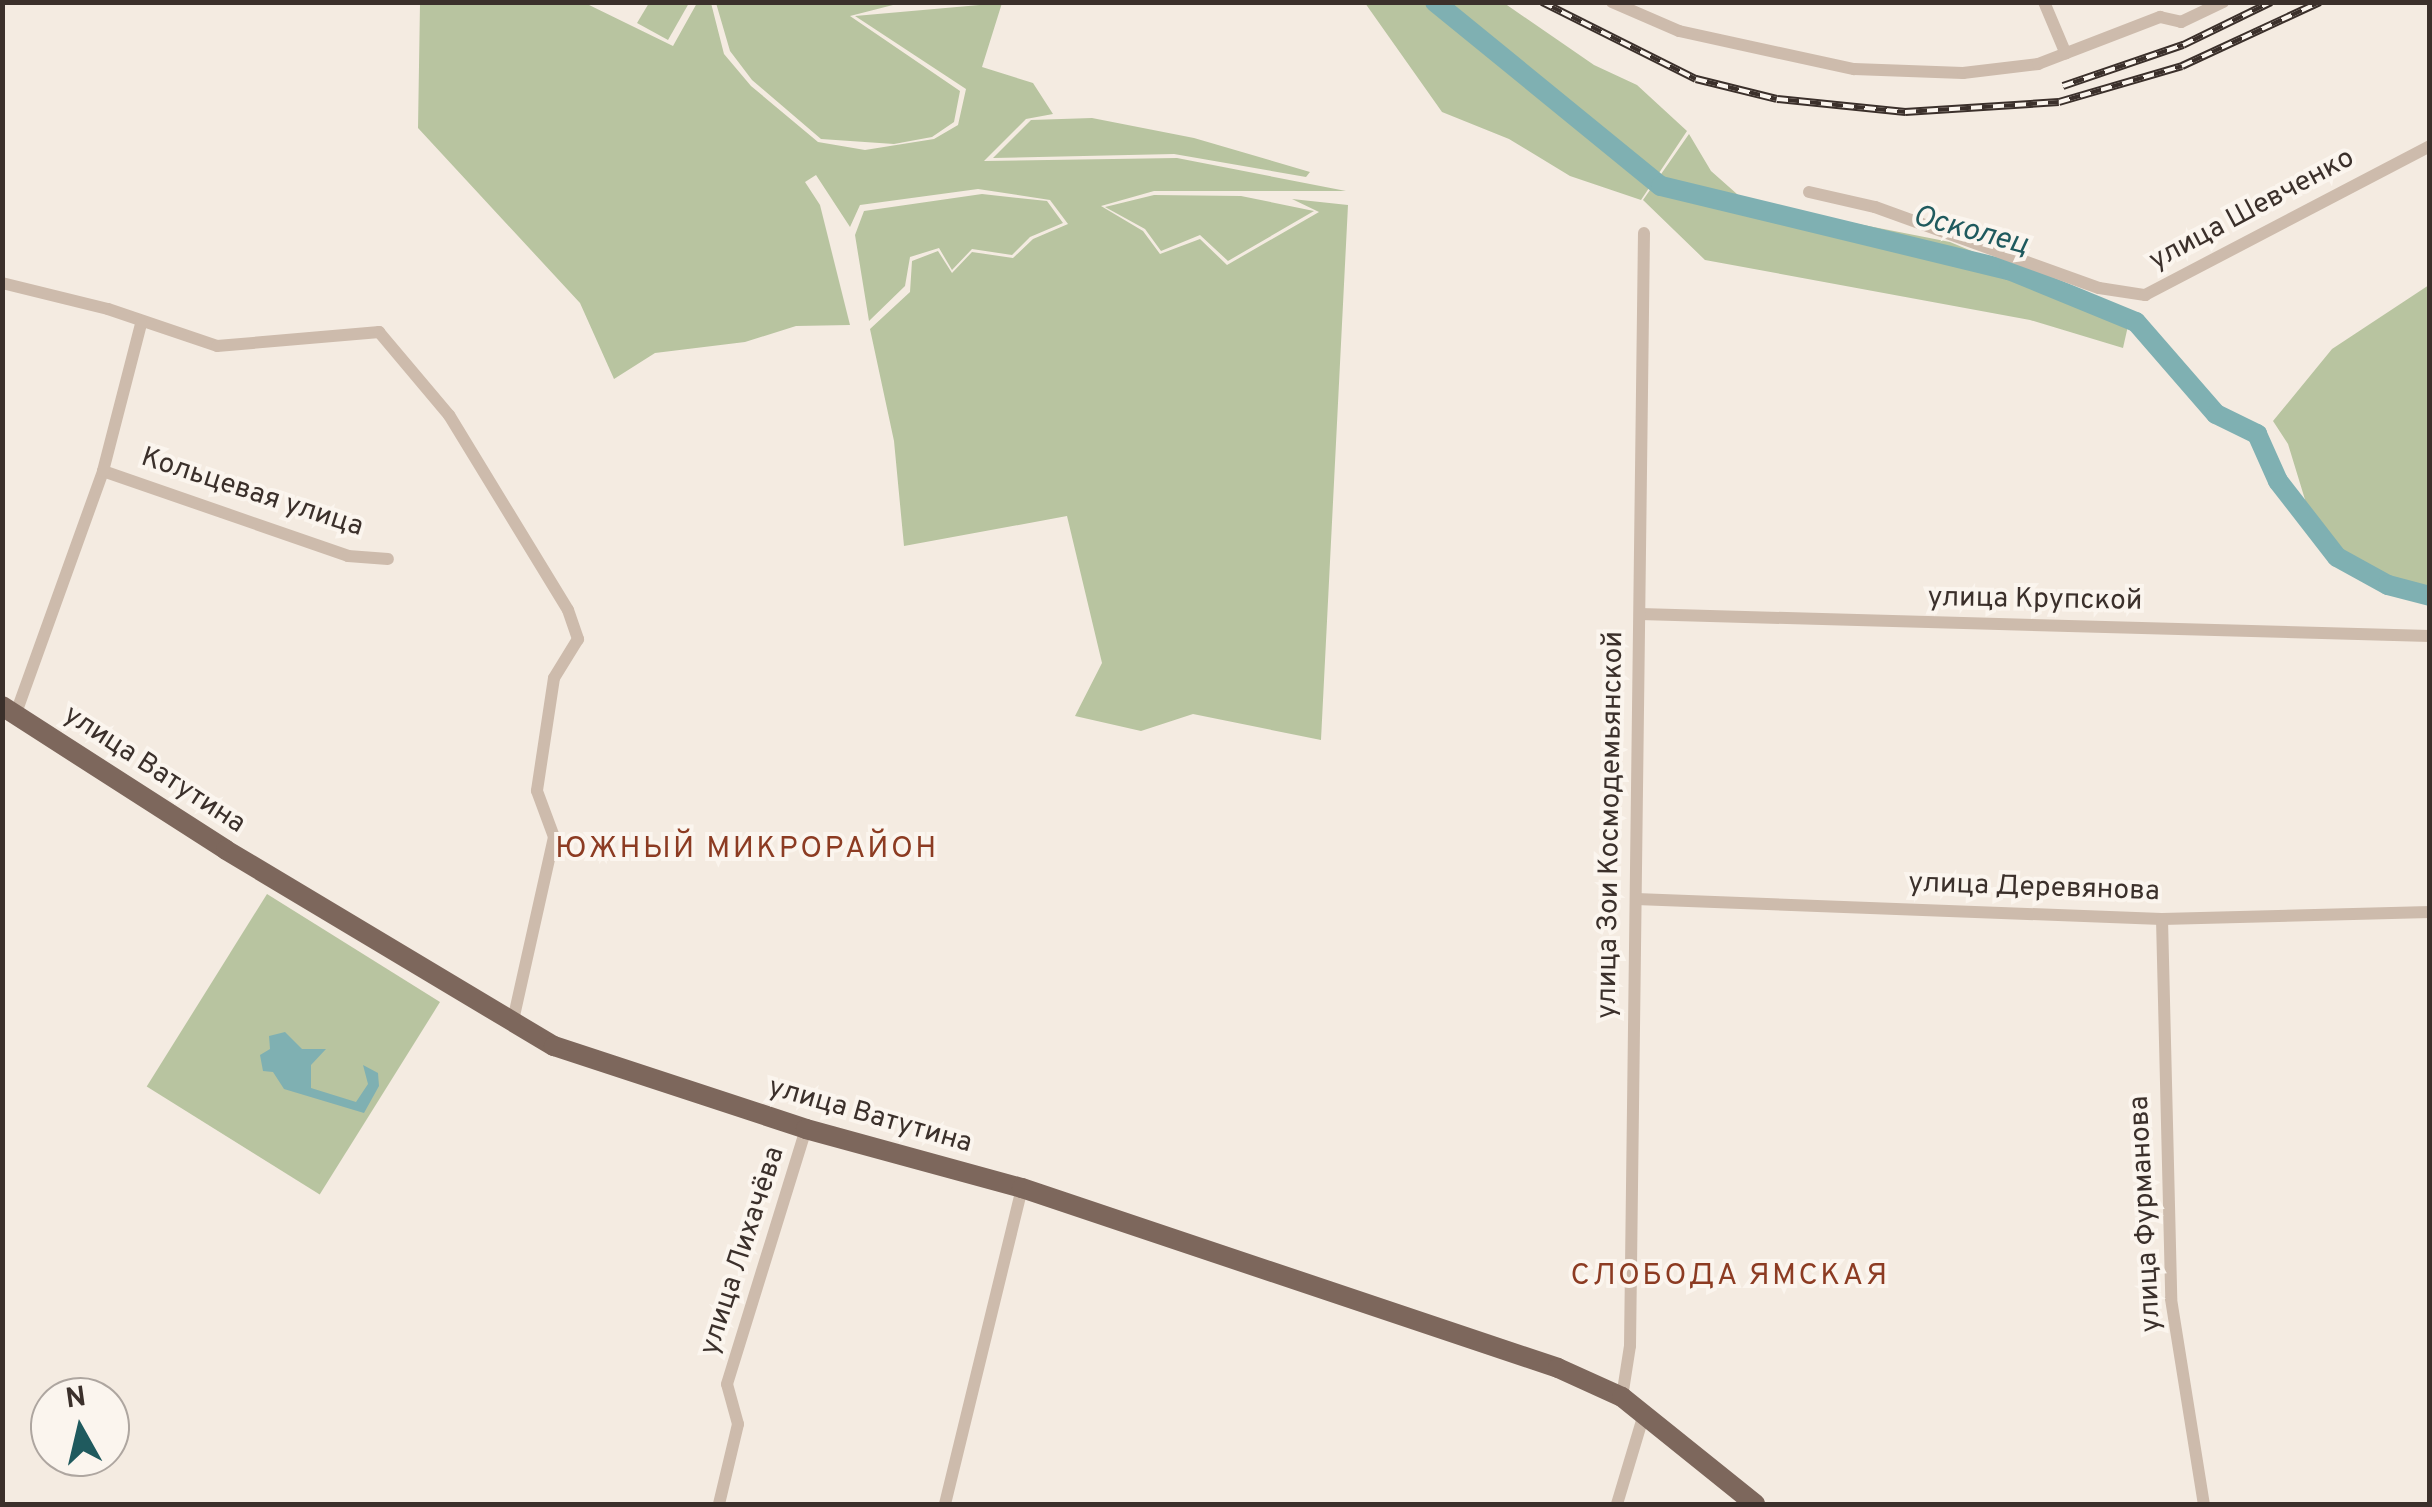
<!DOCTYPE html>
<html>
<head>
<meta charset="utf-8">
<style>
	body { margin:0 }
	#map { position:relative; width:2432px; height:1507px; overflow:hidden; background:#f4ebe1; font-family:Overpass,sans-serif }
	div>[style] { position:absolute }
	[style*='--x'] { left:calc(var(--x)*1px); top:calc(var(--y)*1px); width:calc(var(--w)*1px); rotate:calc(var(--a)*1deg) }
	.green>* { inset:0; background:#b8c4a0; transform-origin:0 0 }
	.water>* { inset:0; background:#7fb0b2 }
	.river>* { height:20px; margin:-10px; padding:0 10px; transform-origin:10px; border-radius:10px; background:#7fb0b2 }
	.minor>* { height:12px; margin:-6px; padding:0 6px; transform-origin:6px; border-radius:6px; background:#cdbbac }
	.primary>* { height:20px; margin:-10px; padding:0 10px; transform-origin:10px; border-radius:10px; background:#7d675c }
	.rail>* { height:8px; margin-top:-4px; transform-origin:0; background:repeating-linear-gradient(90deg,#fbf5ee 0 11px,#3b302b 0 22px); box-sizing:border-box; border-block:2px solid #3b302b }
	span { translate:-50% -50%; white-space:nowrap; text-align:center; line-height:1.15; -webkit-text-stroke:8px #fbf5ee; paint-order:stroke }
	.street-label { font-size:28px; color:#3b302b }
	.water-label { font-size:30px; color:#1f5a5e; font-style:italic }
	.neighbourhood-label { font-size:30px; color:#8c3b22; letter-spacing:2.5px }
	.frame { position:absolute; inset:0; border:5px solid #3b302b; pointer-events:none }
	.north { position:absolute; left:30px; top:1377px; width:100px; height:100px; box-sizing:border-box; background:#fbf5ee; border:2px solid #aea6a0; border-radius:50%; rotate:352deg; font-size:28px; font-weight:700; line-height:40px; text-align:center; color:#3b302b }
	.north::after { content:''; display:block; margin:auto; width:35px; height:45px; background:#1f5a5e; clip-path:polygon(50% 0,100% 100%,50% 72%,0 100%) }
</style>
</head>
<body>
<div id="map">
	<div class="green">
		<i style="clip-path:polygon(420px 3px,585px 3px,673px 46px,697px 3px,711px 3px,724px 54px,751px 86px,818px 142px,865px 150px,934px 139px,958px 125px,966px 89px,855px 16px,1002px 3px,982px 67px,1033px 83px,1053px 114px,1026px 119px,984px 161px,1177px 158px,1346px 191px,1154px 191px,1101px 206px,1143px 231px,1160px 254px,1200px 239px,1227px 265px,1319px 212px,1292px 199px,1348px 205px,1321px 740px,1193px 714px,1141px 731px,1075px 716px,1102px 663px,1067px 516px,904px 546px,894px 441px,870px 329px,910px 292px,912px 261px,938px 251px,952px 273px,972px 252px,1013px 258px,1033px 239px,1068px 224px,1050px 200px,978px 189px,860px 205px,850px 227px,816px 175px,805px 182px,820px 205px,850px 325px,796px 326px,745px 342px,655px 353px,614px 379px,580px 303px,418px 128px)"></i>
		<i style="clip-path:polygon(649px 3px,689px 3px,668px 40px,637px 23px)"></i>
		<i style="clip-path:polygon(716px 3px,963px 3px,893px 5px,850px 16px,960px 91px,954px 122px,932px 137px,894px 144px,821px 139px,752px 80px,730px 51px)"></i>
		<i style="clip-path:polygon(1365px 3px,1504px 3px,1594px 65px,1637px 85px,1687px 131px,1641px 200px,1570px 176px,1509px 139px,1442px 112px)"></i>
		<i style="clip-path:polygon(1092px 118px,1194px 138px,1310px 172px,1306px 177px,1174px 154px,993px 158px,1031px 120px)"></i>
		<i style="clip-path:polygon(1689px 134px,1711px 171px,1746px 202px,1950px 242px,2130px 317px,2123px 348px,2030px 320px,1705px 260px,1643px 200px)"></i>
		<i style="clip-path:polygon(982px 194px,1047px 201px,1063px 223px,1030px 237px,1012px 255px,972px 249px,952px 270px,939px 248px,910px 257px,905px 286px,869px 321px,855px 235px,864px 211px)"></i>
		<i style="clip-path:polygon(1154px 195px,1241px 196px,1314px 211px,1228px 261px,1200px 235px,1161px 251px,1145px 229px,1105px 207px)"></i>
		<i style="clip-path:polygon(2429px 285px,2429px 591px,2375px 575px,2314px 529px,2288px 444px,2273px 421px,2332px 349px)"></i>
		<i style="left:267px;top:894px;width:204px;height:227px;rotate:32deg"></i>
	</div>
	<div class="water">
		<i style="clip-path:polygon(285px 1032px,302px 1049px,326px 1049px,311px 1065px,311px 1088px,356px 1102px,368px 1084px,363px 1065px,378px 1073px,379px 1086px,364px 1113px,284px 1089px,273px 1072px,263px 1071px,260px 1055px,270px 1049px,269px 1036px)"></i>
	</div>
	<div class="river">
		<i style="--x:1435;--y:2;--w:291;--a:39.2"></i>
		<i style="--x:1661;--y:186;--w:358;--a:13.6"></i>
		<i style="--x:2009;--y:270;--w:137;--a:22.3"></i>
		<i style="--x:2136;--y:322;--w:122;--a:49"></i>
		<i style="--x:2216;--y:414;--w:46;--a:26"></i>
		<i style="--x:2257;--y:434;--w:51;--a:65.9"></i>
		<i style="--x:2278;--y:481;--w:96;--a:52.2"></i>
		<i style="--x:2337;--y:557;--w:58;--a:28.8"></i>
		<i style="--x:2388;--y:585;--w:43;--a:14.7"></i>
	</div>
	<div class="minor">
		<i style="--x:1612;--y:2;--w:73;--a:23.4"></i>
		<i style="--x:1679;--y:31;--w:179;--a:12.3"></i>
		<i style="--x:1854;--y:69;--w:109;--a:2.1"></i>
		<i style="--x:1963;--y:73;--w:76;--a:-6.8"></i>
		<i style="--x:2038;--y:64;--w:131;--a:-21.1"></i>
		<i style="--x:2160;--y:17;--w:22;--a:13"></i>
		<i style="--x:2181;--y:22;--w:47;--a:-25.5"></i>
		<i style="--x:2044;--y:2;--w:56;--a:67.1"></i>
		<i style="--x:1809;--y:192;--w:68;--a:12.8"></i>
		<i style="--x:1875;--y:207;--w:238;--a:19.9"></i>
		<i style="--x:2099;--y:288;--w:47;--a:8.7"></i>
		<i style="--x:2145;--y:295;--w:322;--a:-27.6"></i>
		<i style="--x:2;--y:283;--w:109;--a:13.8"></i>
		<i style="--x:108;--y:309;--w:115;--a:18.7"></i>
		<i style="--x:217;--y:346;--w:163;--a:-4.9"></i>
		<i style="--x:379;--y:332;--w:109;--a:49.9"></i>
		<i style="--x:449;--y:415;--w:228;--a:58.6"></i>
		<i style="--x:568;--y:610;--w:31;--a:71"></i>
		<i style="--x:578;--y:639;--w:46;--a:121.6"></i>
		<i style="--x:554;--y:678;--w:114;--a:98.6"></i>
		<i style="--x:537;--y:791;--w:49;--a:69.7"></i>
		<i style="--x:554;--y:837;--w:193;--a:102.6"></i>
		<i style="--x:103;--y:471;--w:259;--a:19.1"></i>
		<i style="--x:348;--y:556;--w:40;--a:4.3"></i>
		<i style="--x:1640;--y:614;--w:790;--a:1.6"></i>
		<i style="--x:16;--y:713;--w:257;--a:-70.2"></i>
		<i style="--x:103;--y:471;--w:152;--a:-75.5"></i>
		<i style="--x:1636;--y:899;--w:526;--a:2.18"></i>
		<i style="--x:2162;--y:919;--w:268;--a:-1.5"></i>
		<i style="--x:2162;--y:919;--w:380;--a:88.6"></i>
		<i style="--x:2171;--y:1299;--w:208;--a:80.9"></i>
		<i style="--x:1622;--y:1397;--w:52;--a:-81.1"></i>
		<i style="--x:1630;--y:1346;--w:1113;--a:-89.28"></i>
		<i style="--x:719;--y:1504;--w:82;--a:-76.6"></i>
		<i style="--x:738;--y:1424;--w:41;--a:-105.4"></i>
		<i style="--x:727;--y:1384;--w:267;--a:-72.8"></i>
		<i style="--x:945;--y:1504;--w:325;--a:-76.3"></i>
		<i style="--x:1617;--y:1504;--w:94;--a:-73.3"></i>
	</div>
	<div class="primary">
		<i style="--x:2;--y:706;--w:266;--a:32.7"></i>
		<i style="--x:226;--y:850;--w:382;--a:30.9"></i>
		<i style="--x:554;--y:1046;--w:265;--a:18.2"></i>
		<i style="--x:806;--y:1129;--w:224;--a:15.3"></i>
		<i style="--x:1022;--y:1188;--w:565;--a:18.56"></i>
		<i style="--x:1558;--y:1368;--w:70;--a:24.4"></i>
		<i style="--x:1622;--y:1397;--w:171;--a:38.8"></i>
	</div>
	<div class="rail">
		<i style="--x:1542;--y:2;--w:172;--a:26.6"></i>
		<i style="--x:1696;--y:79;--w:83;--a:13.9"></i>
		<i style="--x:1777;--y:99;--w:129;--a:5.8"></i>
		<i style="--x:1905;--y:112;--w:154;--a:-3.7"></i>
		<i style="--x:2059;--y:102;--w:128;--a:-16.3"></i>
		<i style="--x:2182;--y:66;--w:152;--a:-24.9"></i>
		<i style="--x:2063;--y:86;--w:127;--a:-18.9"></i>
		<i style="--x:2183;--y:45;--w:98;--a:-26"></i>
	</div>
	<div class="street-label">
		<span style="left:2252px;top:210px;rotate:-28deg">улица Шевченко</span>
		<span style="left:252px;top:493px;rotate:18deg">Кольцевая улица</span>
		<span style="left:2035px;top:600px;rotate:1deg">улица Крупской</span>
		<span style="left:154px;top:770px;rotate:33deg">улица Ватутина</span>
		<span style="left:1611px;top:825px;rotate:-89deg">улица Зои Космодемьянской</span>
		<span style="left:2034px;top:888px;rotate:2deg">улица Деревянова</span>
		<span style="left:870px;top:1116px;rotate:16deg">улица Ватутина</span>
		<span style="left:2146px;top:1214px;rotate:-93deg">улица Фурманова</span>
		<span style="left:743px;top:1251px;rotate:-72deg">улица Лихачёва</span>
	</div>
	<div class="water-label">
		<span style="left:1970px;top:232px;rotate:15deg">Осколец</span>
	</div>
	<div class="neighbourhood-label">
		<span style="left:747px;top:850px">ЮЖНЫЙ МИКРОРАЙОН</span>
		<span style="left:1730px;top:1277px">СЛОБОДА ЯМСКАЯ</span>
	</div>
	<div class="frame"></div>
	<div class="north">N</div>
</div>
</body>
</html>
